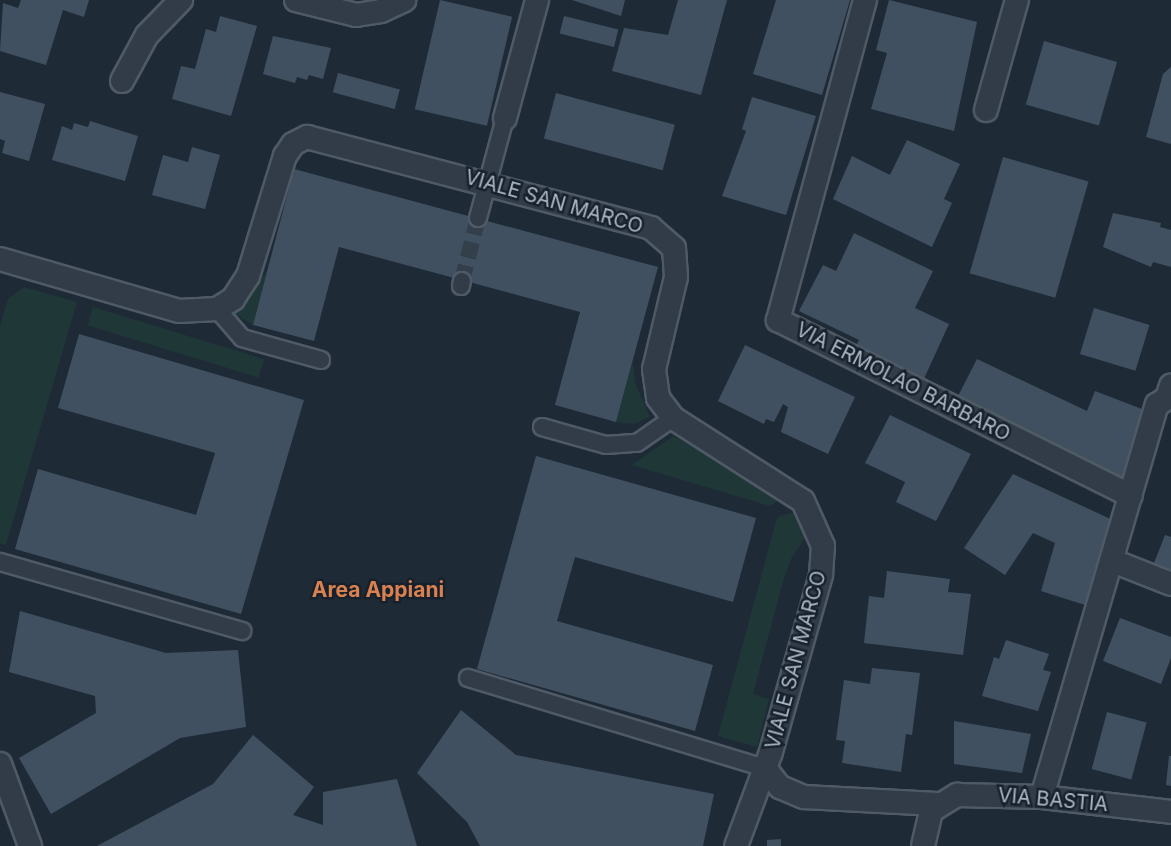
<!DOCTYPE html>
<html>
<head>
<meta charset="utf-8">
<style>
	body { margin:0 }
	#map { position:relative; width:1171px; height:846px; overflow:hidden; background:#1e2b37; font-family:Inter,sans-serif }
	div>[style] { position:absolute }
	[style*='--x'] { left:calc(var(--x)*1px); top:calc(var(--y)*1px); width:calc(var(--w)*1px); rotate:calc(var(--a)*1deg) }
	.green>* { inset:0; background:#203738; transform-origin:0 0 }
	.building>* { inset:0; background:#405060; transform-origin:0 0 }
	.pedestrian-tunnel>* { height:16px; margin-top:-8px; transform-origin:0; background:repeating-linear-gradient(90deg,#33404c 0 16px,transparent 0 24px) }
	.roads { filter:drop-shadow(2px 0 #4f5a66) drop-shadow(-2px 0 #4f5a66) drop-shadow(0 2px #4f5a66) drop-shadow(0 -2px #4f5a66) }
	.pedestrian>* { height:16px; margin:-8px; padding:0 8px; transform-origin:8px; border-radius:8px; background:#313c48 }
	.minor>* { height:22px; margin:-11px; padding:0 11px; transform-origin:11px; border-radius:11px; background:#313c48 }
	span { translate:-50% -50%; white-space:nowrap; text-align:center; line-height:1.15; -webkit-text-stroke:5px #17212c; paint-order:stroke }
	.street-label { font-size:20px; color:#abb7c5 }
	.neighbourhood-label { font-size:21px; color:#da8151; font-weight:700 }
</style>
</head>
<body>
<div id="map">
	<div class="green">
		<i style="clip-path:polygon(267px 271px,253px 325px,235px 314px)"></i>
		<i style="clip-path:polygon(24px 287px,77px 302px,6px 545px,0 543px,0 326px,8px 299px)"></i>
		<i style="left:93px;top:307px;width:179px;height:19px;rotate:17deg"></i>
		<i style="clip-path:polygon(633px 361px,635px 383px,650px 417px,633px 424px,616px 422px)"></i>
		<i style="clip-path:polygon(673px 436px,774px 490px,778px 500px,770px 506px,632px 465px)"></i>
		<i style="clip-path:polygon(795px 512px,805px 517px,807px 535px,791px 559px,782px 585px,753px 694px,769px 699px,757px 747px,718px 736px,776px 521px,779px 516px)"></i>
	</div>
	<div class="building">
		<i style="clip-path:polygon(21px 0,89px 0,84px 17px,63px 10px,46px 65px,0 51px,3px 3px,18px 8px)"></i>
		<i style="left:440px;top:0;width:74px;height:112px;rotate:13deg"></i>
		<i style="clip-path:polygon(572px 0,625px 0,621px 16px)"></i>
		<i style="clip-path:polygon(678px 0,727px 0,701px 95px,612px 71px,624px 28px,668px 35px)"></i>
		<i style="clip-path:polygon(776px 0,850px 0,822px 95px,753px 74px)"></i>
		<i style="clip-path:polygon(889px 0,977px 22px,954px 131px,871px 109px,887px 53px,876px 50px)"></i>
		<i style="clip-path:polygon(220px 16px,257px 26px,231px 116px,172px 99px,181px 66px,195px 69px,206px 29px,216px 32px)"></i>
		<i style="left:564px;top:16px;width:56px;height:18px;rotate:14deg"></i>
		<i style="clip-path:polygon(273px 36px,331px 48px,323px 79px,309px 75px,307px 80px,297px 77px,295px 83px,263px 74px)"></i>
		<i style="left:1044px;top:41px;width:76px;height:66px;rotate:16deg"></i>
		<i style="clip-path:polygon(1171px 67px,1171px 144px,1146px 137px,1163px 74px)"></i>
		<i style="left:338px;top:73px;width:64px;height:20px;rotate:15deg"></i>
		<i style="clip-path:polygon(0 92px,45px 104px,29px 161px,2px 153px,5px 141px,0 139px)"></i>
		<i style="left:556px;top:93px;width:123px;height:47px;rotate:15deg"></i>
		<i style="clip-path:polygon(752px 97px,816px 116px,786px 215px,722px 196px,746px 131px,742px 129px)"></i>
		<i style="clip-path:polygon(90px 121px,138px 136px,125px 181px,52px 160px,62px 126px,72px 130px,74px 123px,88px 127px)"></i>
		<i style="clip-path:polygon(907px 140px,960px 164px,944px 199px,952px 203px,932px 247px,833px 199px,852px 156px,890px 175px)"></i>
		<i style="clip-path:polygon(192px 147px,220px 155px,205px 209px,152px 195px,163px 155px,188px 162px)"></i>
		<i style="left:1003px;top:157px;width:89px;height:121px;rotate:16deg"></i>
		<i style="clip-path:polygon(294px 169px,658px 267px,616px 422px,555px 405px,580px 312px,339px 247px,314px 341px,253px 325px)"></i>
		<i style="clip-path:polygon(1113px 213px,1161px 223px,1160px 227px,1171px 230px,1171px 267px,1153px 262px,1151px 267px,1103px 247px)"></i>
		<i style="clip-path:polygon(854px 233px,933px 271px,915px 308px,949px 324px,922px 383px,854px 350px,859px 340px,799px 311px,823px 265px,836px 271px)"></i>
		<i style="left:1094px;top:308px;width:58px;height:48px;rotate:17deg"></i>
		<i style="clip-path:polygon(79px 334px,304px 400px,241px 614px,15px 549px,38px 469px,196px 515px,215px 453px,58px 408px)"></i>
		<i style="clip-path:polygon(745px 345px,855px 397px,828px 454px,781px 432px,788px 407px,783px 404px,774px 422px,766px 419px,764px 424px,718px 401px)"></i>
		<i style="clip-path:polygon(977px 359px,1087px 411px,1095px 391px,1147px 411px,1126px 481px,956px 400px)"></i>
		<i style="clip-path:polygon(890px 415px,971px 454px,936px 521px,896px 502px,905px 482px,865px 463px)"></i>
		<i style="clip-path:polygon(536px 456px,756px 518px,733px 602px,575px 557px,557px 621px,713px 665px,695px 731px,477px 669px)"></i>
		<i style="clip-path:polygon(1013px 474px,1115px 521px,1088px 606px,1041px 591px,1055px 543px,1033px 533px,1005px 575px,964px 548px)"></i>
		<i style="clip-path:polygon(1165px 535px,1171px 537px,1171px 570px,1154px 563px)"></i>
		<i style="clip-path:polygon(887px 571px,950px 579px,948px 592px,971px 594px,963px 655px,864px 643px,869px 596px,884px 598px)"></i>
		<i style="clip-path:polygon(20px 611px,166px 653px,238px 650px,246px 727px,180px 738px,51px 814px,19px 758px,96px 713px,95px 696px,9px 672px)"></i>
		<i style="clip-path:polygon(1120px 618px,1171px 637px,1171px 658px,1161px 684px,1103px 661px)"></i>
		<i style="clip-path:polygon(1006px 640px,1049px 654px,1043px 670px,1051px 672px,1038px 711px,982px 696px,994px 657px,999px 659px)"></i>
		<i style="clip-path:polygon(872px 668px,920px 673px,912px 735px,906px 734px,901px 772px,842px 763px,845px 741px,836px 740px,844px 680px,870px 684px)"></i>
		<i style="clip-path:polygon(461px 710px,516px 755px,714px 794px,703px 846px,480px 846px,467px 822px,417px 773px)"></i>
		<i style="left:1107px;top:712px;width:41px;height:59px;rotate:15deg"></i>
		<i style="clip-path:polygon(954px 721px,1031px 734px,1022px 773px,954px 764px)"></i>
		<i style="clip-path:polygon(253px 735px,314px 787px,293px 815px,323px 825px,323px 792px,397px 779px,417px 846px,97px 846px,213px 784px)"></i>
		<i style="clip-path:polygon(1169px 756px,1171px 756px,1171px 786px,1166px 785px)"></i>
		<i style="clip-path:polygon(781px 839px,781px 846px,767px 846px,767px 840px)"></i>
	</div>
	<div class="pedestrian-tunnel">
		<i style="--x:462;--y:281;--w:65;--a:-75.7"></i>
	</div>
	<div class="roads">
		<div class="pedestrian">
			<i style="--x:478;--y:218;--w:104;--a:-74.9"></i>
			<i style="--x:461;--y:286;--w:5;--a:-79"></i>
			<i style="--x:217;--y:309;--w:38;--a:49"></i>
			<i style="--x:242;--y:338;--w:82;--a:15.6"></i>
			<i style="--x:542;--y:427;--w:66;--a:15.7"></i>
			<i style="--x:606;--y:445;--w:31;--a:-4"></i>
			<i style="--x:637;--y:443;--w:44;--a:-34.8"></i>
			<i style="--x:0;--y:562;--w:252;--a:15.9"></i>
			<i style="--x:468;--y:678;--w:310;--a:16.9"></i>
		</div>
		<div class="minor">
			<i style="--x:296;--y:0;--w:62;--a:14"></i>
			<i style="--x:356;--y:15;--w:25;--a:-9"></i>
			<i style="--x:381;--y:11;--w:26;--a:-25"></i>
			<i style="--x:865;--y:0;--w:332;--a:105.2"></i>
			<i style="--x:778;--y:320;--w:394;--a:26.5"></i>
			<i style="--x:122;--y:81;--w:52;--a:-61.5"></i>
			<i style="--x:147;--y:35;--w:49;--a:-45.8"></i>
			<i style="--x:986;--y:110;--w:114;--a:-74.3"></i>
			<i style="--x:505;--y:118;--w:122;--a:-74.8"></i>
			<i style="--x:0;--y:259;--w:186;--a:16.2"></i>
			<i style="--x:179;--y:311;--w:38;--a:-3"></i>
			<i style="--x:217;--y:309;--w:19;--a:-32"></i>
			<i style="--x:233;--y:299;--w:27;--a:-57"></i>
			<i style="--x:248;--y:276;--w:126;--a:-72.9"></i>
			<i style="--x:285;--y:156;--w:14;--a:-56"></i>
			<i style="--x:293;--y:144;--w:16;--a:-27"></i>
			<i style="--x:307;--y:137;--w:356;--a:14.8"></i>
			<i style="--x:651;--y:228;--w:30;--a:41"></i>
			<i style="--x:674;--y:248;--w:29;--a:86"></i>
			<i style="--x:676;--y:277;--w:95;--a:103.4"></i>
			<i style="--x:654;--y:369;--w:29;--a:82"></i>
			<i style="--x:658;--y:398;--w:25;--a:53"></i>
			<i style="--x:673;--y:418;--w:154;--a:32.6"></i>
			<i style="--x:803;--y:501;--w:49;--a:66"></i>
			<i style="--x:823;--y:546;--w:29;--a:94"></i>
			<i style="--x:821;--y:575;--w:184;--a:105.8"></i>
			<i style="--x:771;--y:752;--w:100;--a:110.4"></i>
			<i style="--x:1113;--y:561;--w:62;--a:21.6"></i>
			<i style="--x:0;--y:764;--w:87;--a:69.9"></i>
			<i style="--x:765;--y:768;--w:24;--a:52"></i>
			<i style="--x:780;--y:787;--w:26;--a:23"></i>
			<i style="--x:804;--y:797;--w:133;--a:3"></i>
			<i style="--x:1042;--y:797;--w:409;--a:-73.7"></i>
			<i style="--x:1157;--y:405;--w:12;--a:-35"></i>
			<i style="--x:1167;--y:398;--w:13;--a:-72"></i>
			<i style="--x:923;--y:846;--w:36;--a:-77"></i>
			<i style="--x:931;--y:811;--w:31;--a:-32"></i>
			<i style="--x:957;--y:795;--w:85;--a:1.3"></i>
			<i style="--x:1042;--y:797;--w:130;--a:6.6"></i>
		</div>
	</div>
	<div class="street-label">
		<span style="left:554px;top:202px;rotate:16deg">VIALE SAN MARCO</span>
		<span style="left:903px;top:382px;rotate:27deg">VIA ERMOLAO BARBARO</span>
		<span style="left:796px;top:660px;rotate:-75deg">VIALE SAN MARCO</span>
		<span style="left:1053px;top:800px;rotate:5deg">VIA BASTIA</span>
	</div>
	<div class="neighbourhood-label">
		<span style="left:378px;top:590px">Area Appiani</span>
	</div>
</div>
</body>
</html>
